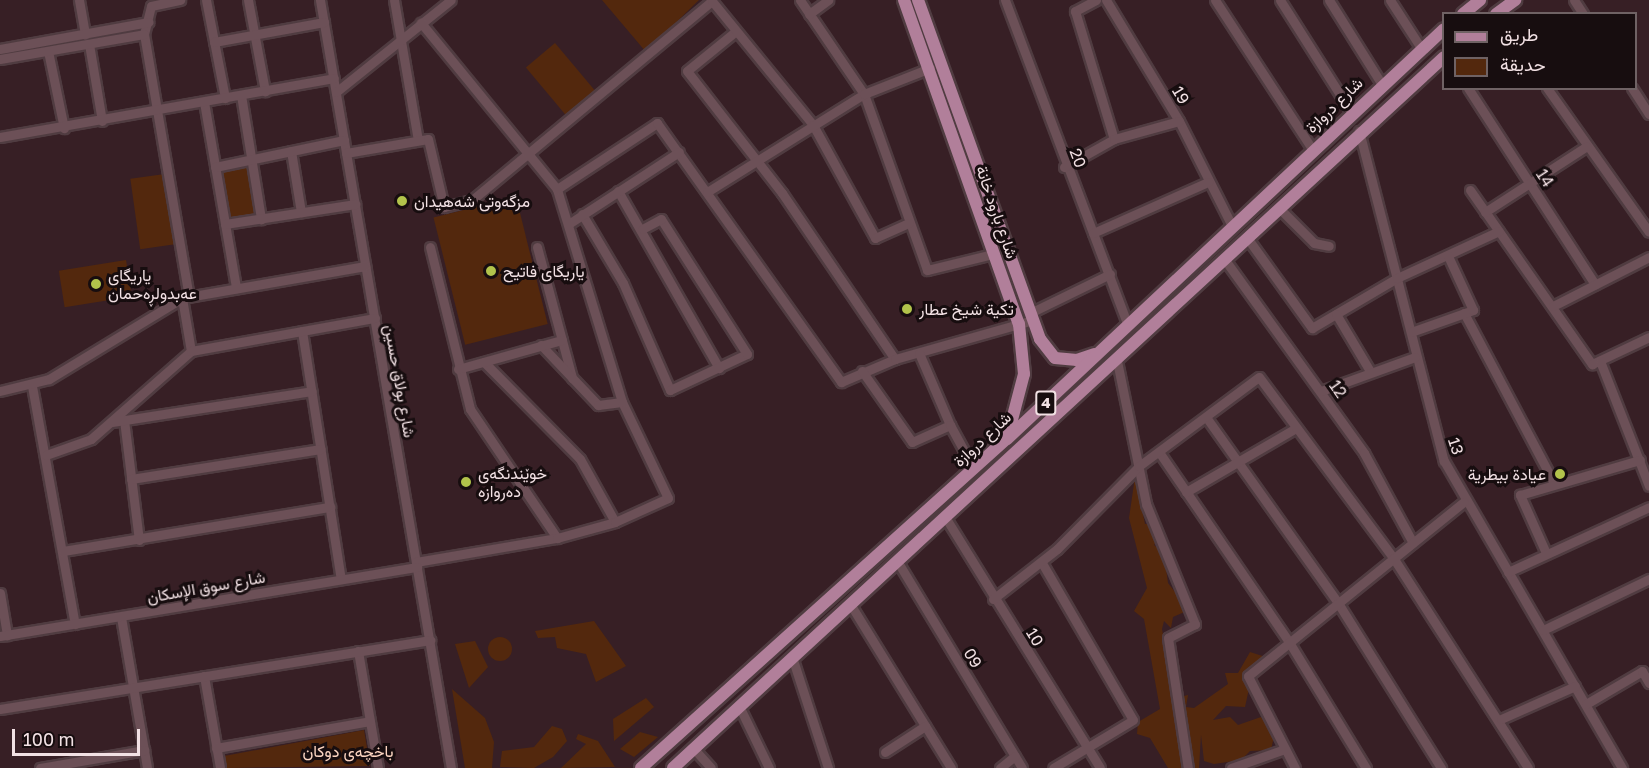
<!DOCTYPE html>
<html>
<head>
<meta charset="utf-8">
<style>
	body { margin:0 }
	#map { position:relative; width:1649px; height:768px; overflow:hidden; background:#371f25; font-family:"Golos Text",Vazirmatn,sans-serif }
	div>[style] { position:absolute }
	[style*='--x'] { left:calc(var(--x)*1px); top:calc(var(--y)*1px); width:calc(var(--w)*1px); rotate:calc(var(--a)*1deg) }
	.green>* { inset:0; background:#53280d; transform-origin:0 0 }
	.round { border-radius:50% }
	.roads { filter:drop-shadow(2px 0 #503c41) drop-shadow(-2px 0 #503c41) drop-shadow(0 2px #503c41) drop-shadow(0 -2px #503c41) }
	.minor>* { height:9px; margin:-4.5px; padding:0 4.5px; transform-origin:4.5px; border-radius:4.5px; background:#6c5057 }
	.major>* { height:12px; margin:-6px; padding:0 6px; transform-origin:6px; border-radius:6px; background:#b17f9a }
	.dots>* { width:16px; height:16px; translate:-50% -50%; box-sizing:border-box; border:3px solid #170d0f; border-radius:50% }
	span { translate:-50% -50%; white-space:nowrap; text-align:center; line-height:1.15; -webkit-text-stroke:6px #170d0f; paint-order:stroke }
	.shield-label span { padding:2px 4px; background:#170d0f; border:2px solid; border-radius:4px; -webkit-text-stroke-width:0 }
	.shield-label { font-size:15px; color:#f2e1e4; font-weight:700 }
	.street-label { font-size:16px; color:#f2e1e4 }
	.poi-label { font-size:16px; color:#f2e1e4 }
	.left { translate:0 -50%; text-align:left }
	.right { translate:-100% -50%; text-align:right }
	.park-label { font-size:16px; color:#fcd5c1 }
	.legend { position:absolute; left:1442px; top:12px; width:195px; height:78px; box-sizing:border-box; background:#170d0f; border:2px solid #6f6264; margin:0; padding:8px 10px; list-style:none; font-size:18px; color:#f2e1e4 }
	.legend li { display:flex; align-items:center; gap:12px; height:30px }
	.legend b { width:30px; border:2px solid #6f6264 }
	.scale { position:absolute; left:12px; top:729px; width:128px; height:27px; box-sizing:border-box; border:3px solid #f2e1e4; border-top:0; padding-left:8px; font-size:18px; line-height:21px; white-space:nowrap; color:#f2e1e4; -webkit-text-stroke:4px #170d0f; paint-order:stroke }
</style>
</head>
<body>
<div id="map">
	<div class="green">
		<i style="clip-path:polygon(602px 0,699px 0,646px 52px)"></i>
		<i style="left:555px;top:43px;width:62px;height:38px;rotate:50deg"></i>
		<i style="clip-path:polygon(247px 163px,255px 214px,229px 219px,222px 173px,225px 168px)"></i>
		<i style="left:165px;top:174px;width:71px;height:35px;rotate:82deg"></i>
		<i style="left:516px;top:197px;width:131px;height:85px;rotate:76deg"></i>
		<i style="left:126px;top:260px;width:37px;height:68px;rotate:81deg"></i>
		<i style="clip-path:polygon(1135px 477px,1145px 524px,1154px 523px,1164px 532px,1154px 545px,1164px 553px,1168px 583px,1189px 610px,1173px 617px,1171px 628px,1164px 621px,1162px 629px,1171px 682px,1182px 682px,1172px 693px,1176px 698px,1188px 695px,1186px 707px,1194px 708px,1228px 684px,1225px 673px,1238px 673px,1250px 652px,1272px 659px,1252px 675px,1245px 707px,1226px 706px,1213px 720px,1230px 717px,1238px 725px,1261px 717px,1274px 736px,1271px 750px,1250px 751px,1241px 760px,1214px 764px,1204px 761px,1201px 735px,1199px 768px,1168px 768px,1150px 738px,1137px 734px,1138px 722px,1160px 709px,1144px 619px,1134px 611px,1147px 588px,1129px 518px)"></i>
		<i style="clip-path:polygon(594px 621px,626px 666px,596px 682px,586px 654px,557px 648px,555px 637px,538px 638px,535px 631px)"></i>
		<i class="round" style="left:488px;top:637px;width:24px;height:24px"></i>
		<i style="clip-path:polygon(475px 641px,488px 667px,469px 688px,455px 644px)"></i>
		<i style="clip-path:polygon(452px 689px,485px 718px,494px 742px,492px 768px,465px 768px)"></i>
		<i style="clip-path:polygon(646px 698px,654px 707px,614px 741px,613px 719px)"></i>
		<i style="clip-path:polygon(552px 726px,562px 729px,567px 741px,553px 757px,534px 768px,500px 767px,502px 751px,534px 747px)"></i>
		<i style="clip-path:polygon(364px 730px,370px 766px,227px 768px,224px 756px)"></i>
		<i style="clip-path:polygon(640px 732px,658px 737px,634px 757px,620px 749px)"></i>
		<i style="clip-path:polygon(578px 734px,598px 741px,615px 767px,561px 768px,586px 744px,576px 739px)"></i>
	</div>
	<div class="roads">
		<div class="minor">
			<i style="--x:79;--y:0;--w:35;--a:80"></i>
			<i style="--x:206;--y:0;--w:100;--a:79"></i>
			<i style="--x:248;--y:0;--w:93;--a:79.4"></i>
			<i style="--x:320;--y:0;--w:779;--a:80.32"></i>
			<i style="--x:394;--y:0;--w:142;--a:80.3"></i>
			<i style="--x:800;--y:0;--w:114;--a:55.8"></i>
			<i style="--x:864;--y:94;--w:187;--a:70.3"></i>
			<i style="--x:927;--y:270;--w:68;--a:-13.6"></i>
			<i style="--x:1005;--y:0;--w:348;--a:69.3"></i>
			<i style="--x:1096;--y:0;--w:24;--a:152"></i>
			<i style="--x:1075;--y:11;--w:134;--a:73.1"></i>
			<i style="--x:1106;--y:0;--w:141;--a:58.9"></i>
			<i style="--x:1179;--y:121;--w:115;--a:63.2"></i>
			<i style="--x:1215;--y:0;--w:178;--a:56.9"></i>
			<i style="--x:1280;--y:0;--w:133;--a:57.6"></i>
			<i style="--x:1329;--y:0;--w:98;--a:57.9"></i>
			<i style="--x:1390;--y:0;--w:57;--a:57.1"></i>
			<i style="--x:1574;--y:0;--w:17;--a:57"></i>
			<i style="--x:151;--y:6;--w:29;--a:104"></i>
			<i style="--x:144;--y:34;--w:266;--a:80.3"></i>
			<i style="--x:151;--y:6;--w:30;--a:-12"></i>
			<i style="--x:809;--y:14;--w:24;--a:-36"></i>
			<i style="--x:736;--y:31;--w:63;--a:140.8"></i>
			<i style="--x:687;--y:71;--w:155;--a:52.1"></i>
			<i style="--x:782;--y:193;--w:201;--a:55.8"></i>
			<i style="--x:214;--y:42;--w:112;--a:-10.3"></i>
			<i style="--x:89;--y:44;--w:78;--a:80.4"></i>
			<i style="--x:0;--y:49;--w:151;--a:-10.3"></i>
			<i style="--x:48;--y:51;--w:79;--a:78.3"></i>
			<i style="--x:0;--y:59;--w:146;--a:-9.8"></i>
			<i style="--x:1468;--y:88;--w:234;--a:57.1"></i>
			<i style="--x:1547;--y:88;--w:176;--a:54.7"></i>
			<i style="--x:1632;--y:88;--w:31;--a:57"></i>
			<i style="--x:336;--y:92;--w:147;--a:-38.7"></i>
			<i style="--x:241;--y:95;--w:126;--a:80.8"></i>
			<i style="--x:204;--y:102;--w:189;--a:80.2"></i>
			<i style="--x:1359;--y:131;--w:341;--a:75.6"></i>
			<i style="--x:1444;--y:461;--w:355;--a:59.9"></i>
			<i style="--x:0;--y:137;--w:339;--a:-10"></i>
			<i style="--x:291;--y:151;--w:62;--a:80.7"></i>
			<i style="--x:346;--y:153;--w:83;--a:-9.7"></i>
			<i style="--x:428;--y:139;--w:70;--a:76.8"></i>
			<i style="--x:444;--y:207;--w:29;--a:-14"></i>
			<i style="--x:472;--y:200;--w:312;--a:-39.7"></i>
			<i style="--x:712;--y:1;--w:160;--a:50.8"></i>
			<i style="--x:813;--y:125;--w:129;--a:61.2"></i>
			<i style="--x:875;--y:238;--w:37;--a:-24"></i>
			<i style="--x:215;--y:167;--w:132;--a:-11.8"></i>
			<i style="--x:1064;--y:167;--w:57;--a:-29.2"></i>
			<i style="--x:1114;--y:139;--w:67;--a:-15.5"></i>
			<i style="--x:557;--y:189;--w:120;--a:-33.4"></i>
			<i style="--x:657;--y:123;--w:318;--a:54.6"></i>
			<i style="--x:841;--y:382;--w:59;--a:-23.1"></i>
			<i style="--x:895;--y:359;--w:143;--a:-15.8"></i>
			<i style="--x:1470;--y:190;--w:213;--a:55"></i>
			<i style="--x:1592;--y:364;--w:63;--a:-25.3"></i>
			<i style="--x:618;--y:191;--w:204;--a:60.3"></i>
			<i style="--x:707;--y:192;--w:185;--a:-32"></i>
			<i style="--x:864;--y:94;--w:71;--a:-21.5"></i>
			<i style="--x:1279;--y:208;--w:49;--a:45"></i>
			<i style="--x:1314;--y:243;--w:15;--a:11"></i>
			<i style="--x:1485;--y:212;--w:121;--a:-32.9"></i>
			<i style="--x:582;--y:214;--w:80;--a:59.3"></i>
			<i style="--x:623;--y:283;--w:117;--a:66.3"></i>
			<i style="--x:670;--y:390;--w:85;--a:-25.1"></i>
			<i style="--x:747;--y:354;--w:160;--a:-122.5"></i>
			<i style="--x:661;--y:219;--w:21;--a:152"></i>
			<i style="--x:570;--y:223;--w:130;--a:-33.1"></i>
			<i style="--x:225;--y:224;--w:132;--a:-8.7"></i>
			<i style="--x:1093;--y:233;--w:126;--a:-23.9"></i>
			<i style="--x:1248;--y:239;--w:110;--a:54.3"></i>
			<i style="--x:1312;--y:328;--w:99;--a:-30.5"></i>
			<i style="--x:1397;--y:278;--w:112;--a:-24.7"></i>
			<i style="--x:430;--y:247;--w:167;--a:76.1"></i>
			<i style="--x:470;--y:409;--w:156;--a:56"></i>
			<i style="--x:537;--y:247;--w:136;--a:75"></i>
			<i style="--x:1225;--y:260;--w:238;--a:54.2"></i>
			<i style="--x:1364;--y:453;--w:102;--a:61.4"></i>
			<i style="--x:182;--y:298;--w:54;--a:80.4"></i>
			<i style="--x:1553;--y:306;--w:108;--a:-27"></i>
			<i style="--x:1030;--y:313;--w:89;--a:-26"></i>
			<i style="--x:1464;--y:313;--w:192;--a:62.1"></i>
			<i style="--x:1336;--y:314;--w:66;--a:59.2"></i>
			<i style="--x:302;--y:331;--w:251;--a:81.1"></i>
			<i style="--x:1411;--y:332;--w:66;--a:-19.5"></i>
			<i style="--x:1473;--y:310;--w:60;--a:-114.8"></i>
			<i style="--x:541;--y:345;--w:83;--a:46.5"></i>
			<i style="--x:598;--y:405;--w:24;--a:-7"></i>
			<i style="--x:1117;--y:361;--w:146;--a:78.5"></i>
			<i style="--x:1146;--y:504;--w:130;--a:67.8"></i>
			<i style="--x:1195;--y:624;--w:30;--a:153"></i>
			<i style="--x:1168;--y:638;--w:132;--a:81.3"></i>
			<i style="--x:1600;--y:361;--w:134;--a:68.6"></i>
			<i style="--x:484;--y:362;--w:136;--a:45.3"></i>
			<i style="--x:580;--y:459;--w:72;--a:60.9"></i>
			<i style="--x:458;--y:369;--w:108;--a:-15.6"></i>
			<i style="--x:862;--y:371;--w:87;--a:54.8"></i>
			<i style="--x:912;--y:442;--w:42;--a:-24.1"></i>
			<i style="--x:950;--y:425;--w:78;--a:-113.3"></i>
			<i style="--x:32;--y:386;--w:242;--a:79.8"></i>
			<i style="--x:0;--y:391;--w:50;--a:-13.8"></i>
			<i style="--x:49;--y:379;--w:156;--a:-31.3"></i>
			<i style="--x:182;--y:298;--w:186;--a:-9.9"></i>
			<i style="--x:1321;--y:391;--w:100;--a:-19.9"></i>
			<i style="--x:1206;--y:417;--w:228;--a:54.6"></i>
			<i style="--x:1338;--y:603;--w:195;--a:58"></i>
			<i style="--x:124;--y:420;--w:121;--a:82.9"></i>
			<i style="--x:112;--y:422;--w:202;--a:-8.8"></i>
			<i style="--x:950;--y:425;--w:50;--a:61.4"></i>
			<i style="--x:1159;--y:452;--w:230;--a:55.6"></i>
			<i style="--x:1289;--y:642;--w:148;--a:58.6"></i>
			<i style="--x:46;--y:455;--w:48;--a:-19.6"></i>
			<i style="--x:91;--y:439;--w:133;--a:-41.3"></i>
			<i style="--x:191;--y:351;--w:187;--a:-10.2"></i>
			<i style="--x:131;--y:479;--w:192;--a:-9"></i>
			<i style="--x:1186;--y:492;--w:127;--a:-30.2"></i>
			<i style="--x:947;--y:520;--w:291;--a:58.3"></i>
			<i style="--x:63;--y:551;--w:271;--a:-9.4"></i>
			<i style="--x:1546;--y:553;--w:64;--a:-114.1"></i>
			<i style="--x:1520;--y:495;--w:125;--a:-16.3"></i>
			<i style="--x:416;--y:562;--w:143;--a:-9.7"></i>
			<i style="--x:557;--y:538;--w:60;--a:-15.4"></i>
			<i style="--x:615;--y:522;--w:58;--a:-24.4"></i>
			<i style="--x:668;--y:498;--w:106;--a:-115.6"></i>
			<i style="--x:622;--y:402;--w:223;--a:-107"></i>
			<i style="--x:557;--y:189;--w:215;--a:-129.3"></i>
			<i style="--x:1042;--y:563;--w:181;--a:59.9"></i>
			<i style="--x:1133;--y:720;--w:93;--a:149"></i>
			<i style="--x:899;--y:564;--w:238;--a:58.9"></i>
			<i style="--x:1508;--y:572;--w:155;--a:-24.7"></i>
			<i style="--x:0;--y:593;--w:43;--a:80.5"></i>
			<i style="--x:993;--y:599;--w:81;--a:-38"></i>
			<i style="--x:1057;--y:549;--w:117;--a:-45.3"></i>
			<i style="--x:1139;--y:466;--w:149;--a:-36.6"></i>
			<i style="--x:1259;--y:377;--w:227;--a:53.4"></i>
			<i style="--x:1394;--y:559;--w:248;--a:57.3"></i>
			<i style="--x:852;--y:607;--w:189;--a:58.4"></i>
			<i style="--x:121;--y:617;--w:153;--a:80.2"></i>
			<i style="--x:1543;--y:630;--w:118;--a:-25.7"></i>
			<i style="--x:0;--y:636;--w:423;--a:-9.4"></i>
			<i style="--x:358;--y:651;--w:119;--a:80.3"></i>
			<i style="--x:793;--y:660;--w:114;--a:72"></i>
			<i style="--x:204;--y:676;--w:93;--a:80.1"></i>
			<i style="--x:1586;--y:704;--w:65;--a:-30.5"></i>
			<i style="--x:1642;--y:671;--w:14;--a:60"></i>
			<i style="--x:740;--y:708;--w:67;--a:64.2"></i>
			<i style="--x:0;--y:709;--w:436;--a:-9.1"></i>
			<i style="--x:1501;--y:719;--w:81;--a:-24"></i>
			<i style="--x:216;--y:748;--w:156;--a:-9.9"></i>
			<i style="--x:694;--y:749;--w:25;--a:48"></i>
			<i style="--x:885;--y:752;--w:48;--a:-33"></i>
			<i style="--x:40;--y:768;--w:106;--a:-9.8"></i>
			<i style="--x:1000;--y:768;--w:19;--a:-39"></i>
			<i style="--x:1231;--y:768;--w:57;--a:-19.4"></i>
			<i style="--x:1295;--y:768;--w:103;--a:-117.1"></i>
			<i style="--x:1248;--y:676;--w:277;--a:-38.9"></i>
		</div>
		<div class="major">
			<i style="--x:904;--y:0;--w:344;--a:70.5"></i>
			<i style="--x:1019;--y:324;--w:50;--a:84.3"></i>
			<i style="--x:1024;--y:374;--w:63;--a:104.7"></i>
			<i style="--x:918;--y:0;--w:360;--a:70.2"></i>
			<i style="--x:1040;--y:339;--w:24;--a:52"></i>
			<i style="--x:1055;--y:358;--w:22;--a:5"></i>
			<i style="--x:1077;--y:360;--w:18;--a:-19"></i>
			<i style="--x:1463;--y:14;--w:22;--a:-39"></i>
			<i style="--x:1496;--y:14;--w:24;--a:-36"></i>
			<i style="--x:641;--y:768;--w:492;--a:-42"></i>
			<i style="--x:1007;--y:439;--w:599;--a:-43.17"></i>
			<i style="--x:673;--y:768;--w:1049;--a:-42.68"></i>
		</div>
	</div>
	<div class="dots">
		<i style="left:402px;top:201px;background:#b2c34b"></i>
		<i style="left:491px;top:271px;background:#b2c34b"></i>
		<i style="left:96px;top:284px;background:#b2c34b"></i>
		<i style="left:907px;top:309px;background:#b2c34b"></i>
		<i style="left:1560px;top:474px;background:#b2c34b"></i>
		<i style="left:466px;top:482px;background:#b2c34b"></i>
	</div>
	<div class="shield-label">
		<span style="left:1046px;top:403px">4</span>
	</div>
	<div class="street-label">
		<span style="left:1181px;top:95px;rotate:59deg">19</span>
		<span style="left:1334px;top:105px;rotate:-44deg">شارع دروازة</span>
		<span style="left:1078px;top:158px;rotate:69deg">20</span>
		<span style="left:1545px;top:178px;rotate:57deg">14</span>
		<span style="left:997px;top:212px;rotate:71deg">شارع بارود خانة</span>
		<span style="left:400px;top:381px;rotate:80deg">شارع بولاق حسين</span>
		<span style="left:1338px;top:389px;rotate:55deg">12</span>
		<span style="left:982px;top:439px;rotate:-43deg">شارع دروازة</span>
		<span style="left:1456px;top:446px;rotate:72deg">13</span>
		<span style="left:206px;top:587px;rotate:-10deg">شارع سوق الإسكان</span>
		<span style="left:1035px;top:637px;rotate:58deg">10</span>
		<span style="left:973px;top:658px;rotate:59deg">09</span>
	</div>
	<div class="poi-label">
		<span class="left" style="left:414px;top:201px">مزگەوتی شەهیدان</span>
		<span class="left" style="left:503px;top:271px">یاریگای فاتیح</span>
		<span class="left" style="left:108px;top:284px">یاریگای<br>عەبدولڕەحمان</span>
		<span class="left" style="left:919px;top:309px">تكية شيخ عطار</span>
		<span class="left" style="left:478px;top:482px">خوێندنگەی<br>دەروازە</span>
		<span class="right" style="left:1546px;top:474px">عيادة بيطرية</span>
	</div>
	<div class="park-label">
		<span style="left:348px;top:751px">باخچەی دوکان</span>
	</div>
	<ul class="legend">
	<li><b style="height:8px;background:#b17f9a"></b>طريق</li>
	<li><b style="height:16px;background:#53280d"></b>حديقة</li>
	</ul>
	<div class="scale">100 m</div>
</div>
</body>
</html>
